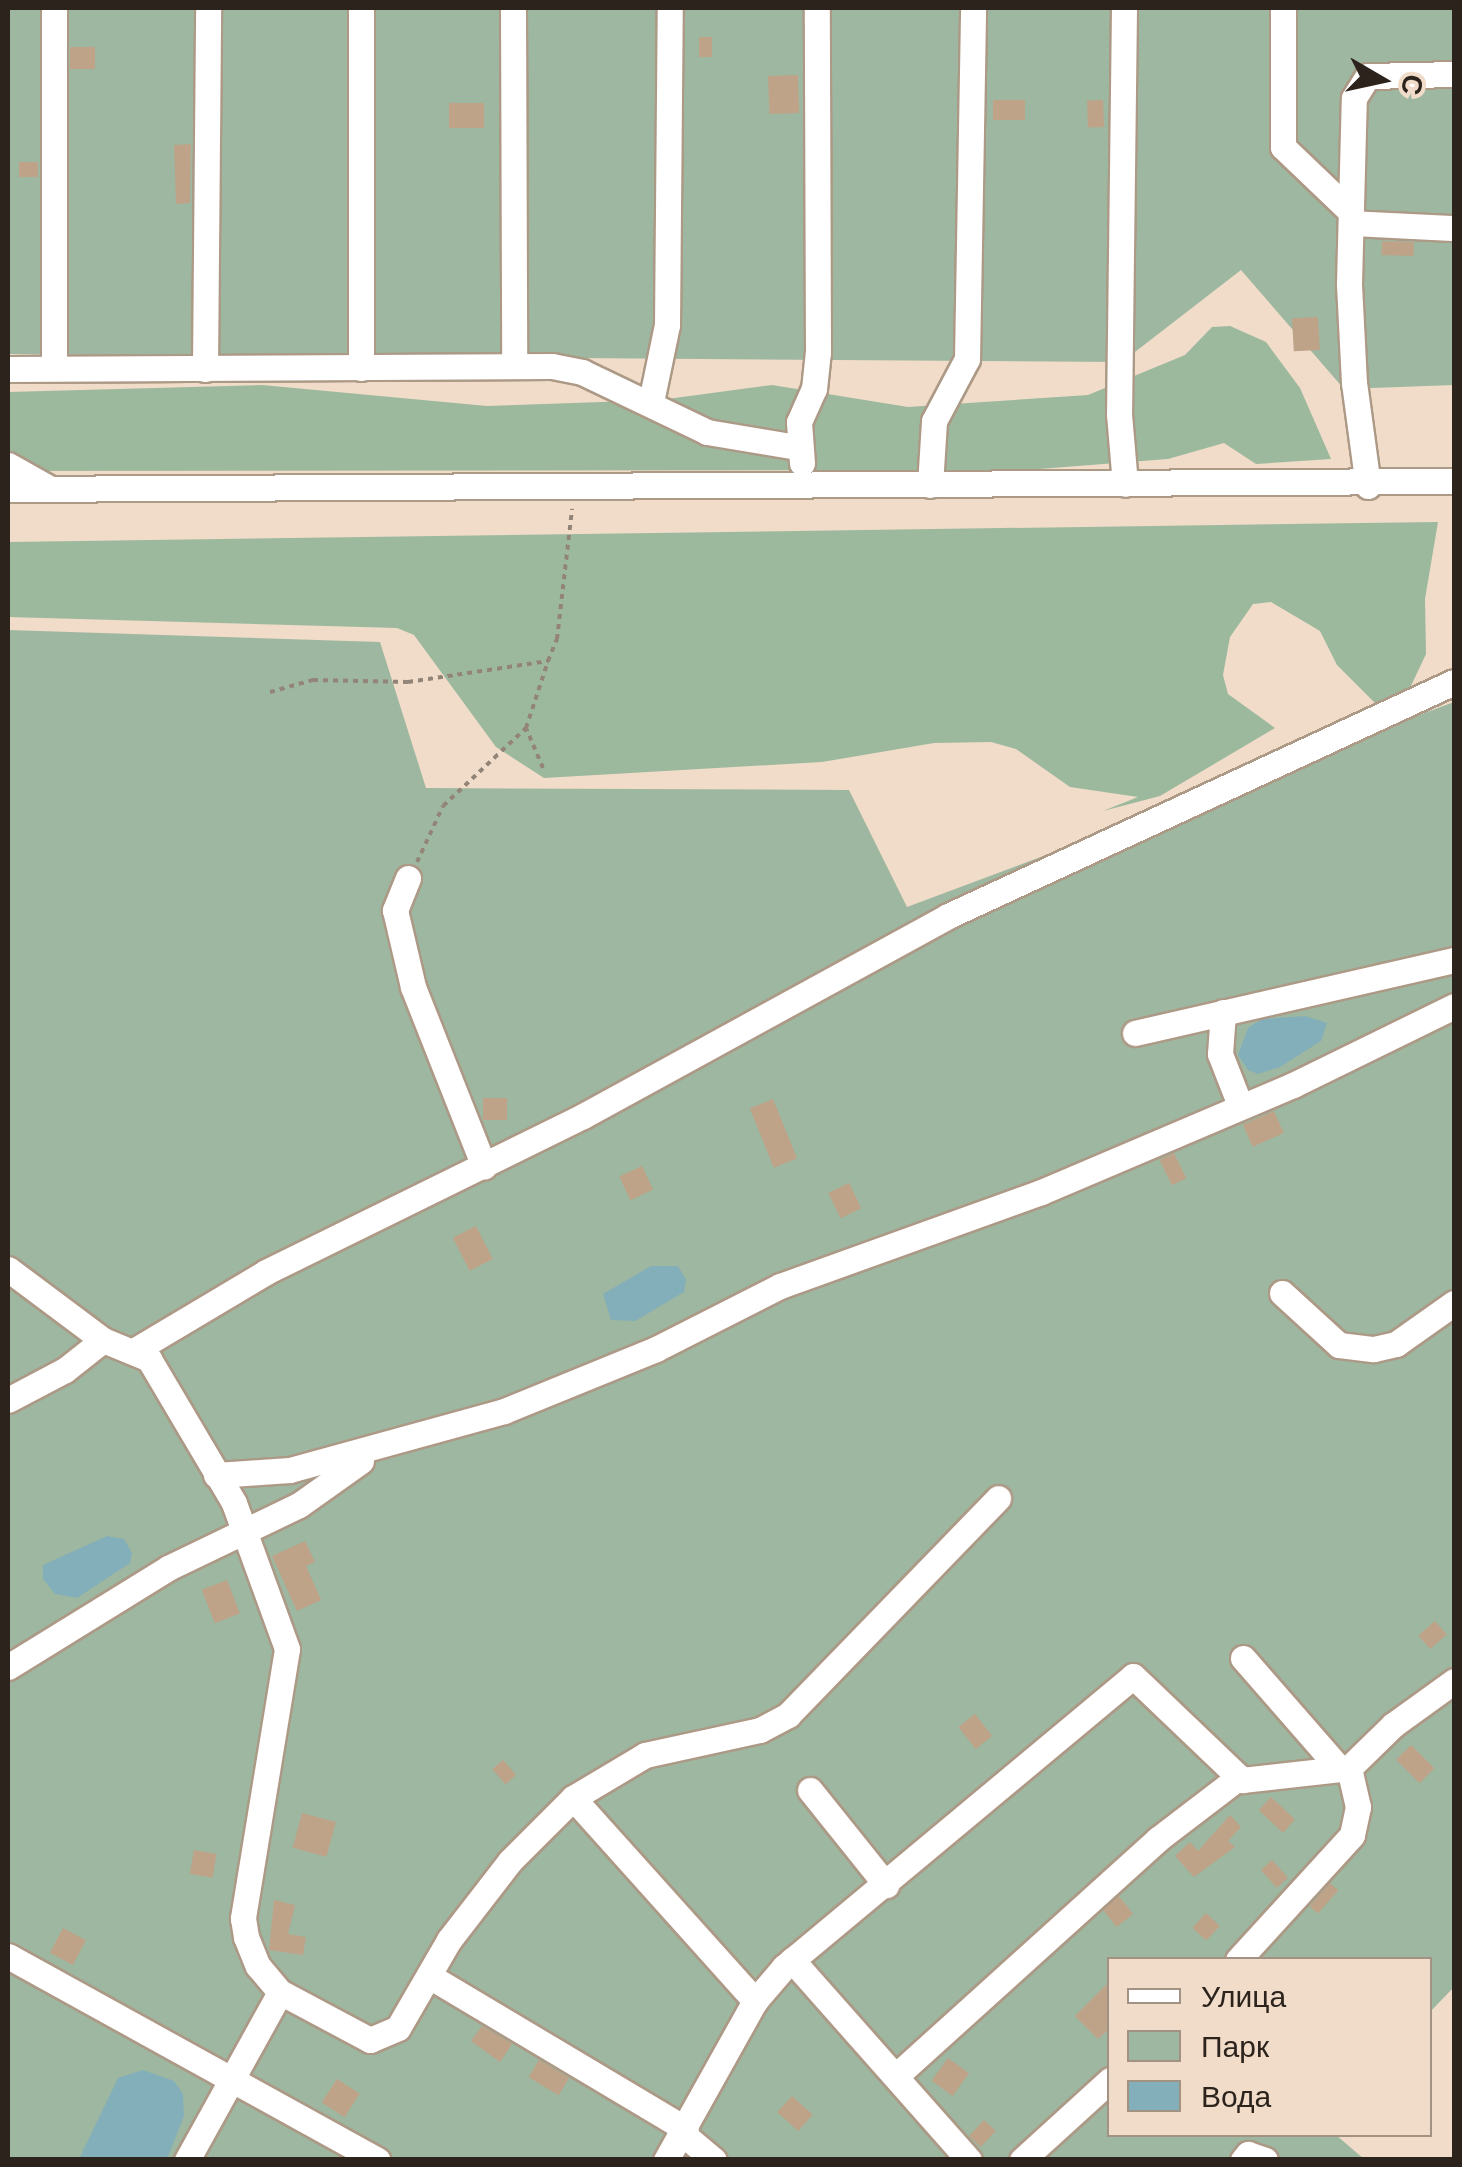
<!DOCTYPE html>
<html>
<head>
<meta charset="utf-8">
<style>
	body { margin:0 }
	#map { position:relative; width:1462px; height:2167px; overflow:hidden; background:#f0dcc8; font-family:"DM Sans",sans-serif }
	div>[style] { position:absolute }
	[style*='--x'] { left:calc(var(--x)*1px); top:calc(var(--y)*1px); width:calc(var(--w)*1px); rotate:calc(var(--a)*1deg) }
	.green>* { inset:0; background:#9eb7a0 }
	.forest>* { inset:0; background:#9cb99e }
	.water>* { inset:0; background:#83afba }
	.building>* { inset:0; background:#bea388; transform-origin:0 0 }
	.path>* { height:4px; margin-top:-2px; transform-origin:0; background:repeating-linear-gradient(90deg,#928476 0 5px,transparent 0 10px) }
	.roads { filter:drop-shadow(2px 0 #ac9986) drop-shadow(-2px 0 #ac9986) drop-shadow(0 2px #ac9986) drop-shadow(0 -2px #ac9986) }
	.minor>* { height:25px; margin:-12.5px; padding:0 12.5px; transform-origin:12.5px; border-radius:12.5px; background:#fff }
	span { translate:-50% -50%; white-space:nowrap; text-align:center; line-height:1.15; -webkit-text-stroke:10px #f0dcc8; paint-order:stroke }
	.frame { position:absolute; inset:0; border:10px solid #2b231c; pointer-events:none }
	.legend { position:absolute; left:1107px; top:1957px; width:325px; height:180px; box-sizing:border-box; background:#f0dcc8; border:2px solid #a19283; margin:0; padding:12px 18px; list-style:none; font-size:30px; color:#2b231c }
	.legend li { display:flex; align-items:center; gap:20px; height:50px }
	.legend b { width:50px; border:2px solid #a19283 }
	.north { position:absolute; left:1332px; top:30px; width:100px; height:100px; -webkit-text-stroke:8px #f0dcc8; paint-order:stroke; rotate:99deg; font-size:28px; font-weight:700; line-height:40px; text-align:center; color:#2b231c }
	.north::after { content:''; display:block; margin:auto; width:35px; height:45px; background:#2b231c; clip-path:polygon(50% 0,100% 100%,50% 72%,0 100%) }
</style>
</head>
<body>
<div id="map">
	<div class="green">
		<i style="clip-path:polygon(8px 8px,1454px 8px,1454px 385px,1344px 389px,1241px 270px,1122px 362px,8px 354px)"></i>
		<i style="clip-path:polygon(8px 630px,380px 642px,426px 788px,849px 790px,907px 907px,1454px 702px,1454px 1987px,1430px 2012px,1430px 1960px,1110px 1960px,1110px 2134px,1336px 2135px,1364px 2159px,8px 2160px)"></i>
	</div>
	<div class="forest">
		<i style="clip-path:polygon(1230px 326px,1266px 342px,1300px 388px,1331px 459px,1256px 464px,1224px 443px,1168px 459px,1026px 470px,8px 471px,8px 392px,262px 385px,487px 406px,660px 400px,772px 385px,908px 407px,1088px 395px,1185px 355px,1212px 327px)"></i>
		<i style="clip-path:polygon(1438px 522px,1425px 599px,1426px 654px,1410px 688px,1377px 705px,1337px 665px,1320px 631px,1271px 602px,1253px 604px,1230px 637px,1223px 675px,1228px 694px,1275px 728px,1160px 796px,1103px 811px,1138px 797px,1070px 787px,1016px 749px,991px 742px,934px 743px,822px 762px,544px 778px,496px 747px,414px 635px,397px 628px,8px 617px,8px 542px)"></i>
	</div>
	<div class="water">
		<i style="clip-path:polygon(1305px 1016px,1327px 1023px,1321px 1041px,1280px 1067px,1258px 1074px,1248px 1070px,1238px 1055px,1248px 1028px,1262px 1019px)"></i>
		<i style="clip-path:polygon(651px 1266px,678px 1266px,686px 1280px,684px 1292px,635px 1321px,611px 1320px,603px 1294px)"></i>
		<i style="clip-path:polygon(107px 1536px,124px 1539px,132px 1553px,130px 1563px,77px 1598px,55px 1594px,43px 1579px,43px 1565px)"></i>
		<i style="clip-path:polygon(143px 2070px,174px 2081px,183px 2094px,184px 2116px,167px 2159px,79px 2159px,118px 2078px)"></i>
	</div>
	<div class="building">
		<i style="left:699px;top:37px;width:13px;height:20px"></i>
		<i style="left:70px;top:47px;width:25px;height:22px"></i>
		<i style="left:798px;top:75px;width:38px;height:30px;rotate:88deg"></i>
		<i style="left:993px;top:100px;width:32px;height:20px"></i>
		<i style="left:1103px;top:100px;width:27px;height:16px;rotate:88deg"></i>
		<i style="left:449px;top:103px;width:35px;height:25px"></i>
		<i style="clip-path:polygon(191px 144px,190px 203px,176px 204px,174px 145px)"></i>
		<i style="left:38px;top:162px;width:15px;height:19px;rotate:90deg"></i>
		<i style="left:1382px;top:241px;width:32px;height:14px;rotate:2deg"></i>
		<i style="left:1318px;top:317px;width:33px;height:26px;rotate:87deg"></i>
		<i style="left:483px;top:1098px;width:24px;height:22px"></i>
		<i style="left:773px;top:1099px;width:64px;height:25px;rotate:68deg"></i>
		<i style="left:1274px;top:1111px;width:24px;height:34px;rotate:66deg"></i>
		<i style="left:1174px;top:1153px;width:28px;height:16px;rotate:64deg"></i>
		<i style="left:642px;top:1166px;width:26px;height:25px;rotate:65deg"></i>
		<i style="left:849px;top:1183px;width:28px;height:23px;rotate:64deg"></i>
		<i style="left:476px;top:1226px;width:37px;height:26px;rotate:63deg"></i>
		<i style="clip-path:polygon(305px 1541px,315px 1562px,306px 1566px,321px 1600px,297px 1611px,272px 1556px)"></i>
		<i style="left:227px;top:1580px;width:36px;height:27px;rotate:69deg"></i>
		<i style="left:1435px;top:1621px;width:18px;height:22px;rotate:49deg"></i>
		<i style="left:975px;top:1714px;width:28px;height:21px;rotate:52deg"></i>
		<i style="left:1411px;top:1745px;width:33px;height:21px;rotate:45deg"></i>
		<i style="left:503px;top:1760px;width:20px;height:14px;rotate:49deg"></i>
		<i style="left:1271px;top:1797px;width:33px;height:18px;rotate:43deg"></i>
		<i style="left:302px;top:1813px;width:35px;height:36px;rotate:15deg"></i>
		<i style="clip-path:polygon(1230px 1815px,1241px 1827px,1228px 1841px,1235px 1847px,1194px 1877px,1175px 1856px,1190px 1842px,1198px 1851px)"></i>
		<i style="left:194px;top:1850px;width:23px;height:24px;rotate:10deg"></i>
		<i style="left:1272px;top:1860px;width:24px;height:15px;rotate:48deg"></i>
		<i style="left:1330px;top:1883px;width:11px;height:31px;rotate:41deg"></i>
		<i style="left:1119px;top:1896px;width:23px;height:21px;rotate:52deg"></i>
		<i style="clip-path:polygon(274px 1900px,295px 1905px,288px 1934px,306px 1937px,303px 1955px,269px 1950px)"></i>
		<i style="left:1206px;top:1913px;width:19px;height:20px;rotate:43deg"></i>
		<i style="left:63px;top:1928px;width:26px;height:28px;rotate:28deg"></i>
		<i style="clip-path:polygon(1110px 1981px,1110px 2028px,1098px 2039px,1075px 2016px)"></i>
		<i style="clip-path:polygon(482px 2026px,512px 2044px,500px 2062px,471px 2041px)"></i>
		<i style="left:948px;top:2058px;width:26px;height:28px;rotate:36deg"></i>
		<i style="left:539px;top:2060px;width:35px;height:20px;rotate:31deg"></i>
		<i style="left:337px;top:2079px;width:27px;height:28px;rotate:33deg"></i>
		<i style="left:792px;top:2096px;width:28px;height:22px;rotate:42deg"></i>
		<i style="left:984px;top:2120px;width:16px;height:22px;rotate:43deg"></i>
	</div>
	<div class="path">
		<i style="--x:270;--y:692;--w:45;--a:-15.6"></i>
		<i style="--x:313;--y:680;--w:95;--a:1.2"></i>
		<i style="--x:408;--y:682;--w:142;--a:-8.5"></i>
		<i style="--x:548;--y:661;--w:24;--a:-68"></i>
		<i style="--x:557;--y:639;--w:131;--a:-83.4"></i>
		<i style="--x:543;--y:768;--w:43;--a:-113"></i>
		<i style="--x:526;--y:728;--w:71;--a:-71.8"></i>
		<i style="--x:417;--y:862;--w:62;--a:-65.1"></i>
		<i style="--x:443;--y:806;--w:114;--a:-43.2"></i>
	</div>
	<div class="roads">
		<div class="minor">
			<i style="--x:361;--y:8;--w:360;--a:90"></i>
			<i style="--x:513;--y:8;--w:358;--a:89.8"></i>
			<i style="--x:1124;--y:8;--w:406;--a:90.7"></i>
			<i style="--x:1119;--y:414;--w:70;--a:85.1"></i>
			<i style="--x:1283;--y:8;--w:139;--a:90"></i>
			<i style="--x:1283;--y:147;--w:94;--a:43.7"></i>
			<i style="--x:1351;--y:223;--w:103;--a:2.8"></i>
			<i style="--x:54;--y:368;--w:360;--a:-90"></i>
			<i style="--x:8;--y:369;--w:544;--a:-0.32"></i>
			<i style="--x:552;--y:366;--w:31;--a:11"></i>
			<i style="--x:582;--y:372;--w:139;--a:25.6"></i>
			<i style="--x:707;--y:432;--w:91;--a:9.5"></i>
			<i style="--x:205;--y:369;--w:361;--a:-89.5"></i>
			<i style="--x:651;--y:402;--w:79;--a:-78.3"></i>
			<i style="--x:667;--y:325;--w:317;--a:-89.5"></i>
			<i style="--x:802;--y:463;--w:41;--a:-94.2"></i>
			<i style="--x:799;--y:422;--w:36;--a:-66"></i>
			<i style="--x:814;--y:389;--w:36;--a:-84"></i>
			<i style="--x:818;--y:353;--w:345;--a:-90.2"></i>
			<i style="--x:8;--y:465;--w:45;--a:29.4"></i>
			<i style="--x:930;--y:485;--w:64;--a:-86.4"></i>
			<i style="--x:934;--y:421;--w:70;--a:-62"></i>
			<i style="--x:967;--y:359;--w:351;--a:-89"></i>
			<i style="--x:1368;--y:486;--w:104;--a:-97.7"></i>
			<i style="--x:1354;--y:383;--w:100;--a:-92.9"></i>
			<i style="--x:1349;--y:283;--w:185;--a:-88.5"></i>
			<i style="--x:1354;--y:98;--w:26;--a:-58"></i>
			<i style="--x:1368;--y:76;--w:86;--a:-1.3"></i>
			<i style="--x:8;--y:489;--w:1446;--a:-0.32"></i>
			<i style="--x:408;--y:878;--w:35;--a:112"></i>
			<i style="--x:395;--y:910;--w:79;--a:76.8"></i>
			<i style="--x:413;--y:987;--w:193;--a:68.4"></i>
			<i style="--x:1223;--y:1012;--w:42;--a:94.1"></i>
			<i style="--x:1220;--y:1054;--w:55;--a:68.6"></i>
			<i style="--x:1135;--y:1033;--w:327;--a:-12.9"></i>
			<i style="--x:8;--y:1269;--w:119;--a:36.8"></i>
			<i style="--x:103;--y:1340;--w:50;--a:22.4"></i>
			<i style="--x:149;--y:1359;--w:167;--a:59.4"></i>
			<i style="--x:234;--y:1503;--w:155;--a:70"></i>
			<i style="--x:287;--y:1649;--w:273;--a:99.3"></i>
			<i style="--x:243;--y:1918;--w:19;--a:81"></i>
			<i style="--x:246;--y:1937;--w:31;--a:68"></i>
			<i style="--x:258;--y:1966;--w:34;--a:50"></i>
			<i style="--x:280;--y:1992;--w:102;--a:28.1"></i>
			<i style="--x:370;--y:2040;--w:30;--a:-23"></i>
			<i style="--x:398;--y:2028;--w:102;--a:-59.9"></i>
			<i style="--x:449;--y:1940;--w:100;--a:-52.3"></i>
			<i style="--x:510;--y:1861;--w:89;--a:-45"></i>
			<i style="--x:573;--y:1798;--w:84;--a:-30.8"></i>
			<i style="--x:645;--y:1755;--w:118;--a:-12.3"></i>
			<i style="--x:760;--y:1730;--w:32;--a:-28"></i>
			<i style="--x:788;--y:1715;--w:302;--a:-45.9"></i>
			<i style="--x:1282;--y:1293;--w:77;--a:42.4"></i>
			<i style="--x:1339;--y:1345;--w:35;--a:7"></i>
			<i style="--x:1374;--y:1349;--w:23;--a:-13"></i>
			<i style="--x:1396;--y:1344;--w:71;--a:-35.3"></i>
			<i style="--x:137;--y:1349;--w:150;--a:-30.8"></i>
			<i style="--x:266;--y:1272;--w:353;--a:-26.2"></i>
			<i style="--x:583;--y:1116;--w:416;--a:-28.7"></i>
			<i style="--x:948;--y:916;--w:557;--a:-24.82"></i>
			<i style="--x:8;--y:1400;--w:64;--a:-27.8"></i>
			<i style="--x:65;--y:1370;--w:48;--a:-38.3"></i>
			<i style="--x:216;--y:1475;--w:74;--a:-3.9"></i>
			<i style="--x:290;--y:1470;--w:222;--a:-15.4"></i>
			<i style="--x:504;--y:1411;--w:164;--a:-22.2"></i>
			<i style="--x:656;--y:1349;--w:139;--a:-26.9"></i>
			<i style="--x:780;--y:1286;--w:277;--a:-19.8"></i>
			<i style="--x:1041;--y:1192;--w:274;--a:-23"></i>
			<i style="--x:1293;--y:1085;--w:179;--a:-26.1"></i>
			<i style="--x:1243;--y:1658;--w:146;--a:48.9"></i>
			<i style="--x:8;--y:1667;--w:188;--a:-31.7"></i>
			<i style="--x:168;--y:1568;--w:145;--a:-25.7"></i>
			<i style="--x:299;--y:1505;--w:76;--a:-35.4"></i>
			<i style="--x:810;--y:1790;--w:122;--a:51.3"></i>
			<i style="--x:573;--y:1798;--w:273;--a:48.1"></i>
			<i style="--x:8;--y:1956;--w:422;--a:28.9"></i>
			<i style="--x:792;--y:1960;--w:267;--a:48.5"></i>
			<i style="--x:1238;--y:1960;--w:169;--a:-47.6"></i>
			<i style="--x:1352;--y:1835;--w:29;--a:-78"></i>
			<i style="--x:1358;--y:1807;--w:40;--a:-103"></i>
			<i style="--x:1349;--y:1768;--w:62;--a:-44.3"></i>
			<i style="--x:1393;--y:1725;--w:75;--a:-35.8"></i>
			<i style="--x:429;--y:1976;--w:299;--a:30.8"></i>
			<i style="--x:897;--y:2075;--w:352;--a:-42.1"></i>
			<i style="--x:1158;--y:1839;--w:102;--a:-37.4"></i>
			<i style="--x:683;--y:2134;--w:40;--a:40"></i>
			<i style="--x:187;--y:2160;--w:192;--a:-61"></i>
			<i style="--x:666;--y:2160;--w:182;--a:-60.8"></i>
			<i style="--x:755;--y:2001;--w:45;--a:-49.5"></i>
			<i style="--x:784;--y:1967;--w:454;--a:-39.8"></i>
			<i style="--x:1133;--y:1676;--w:151;--a:43.7"></i>
			<i style="--x:1242;--y:1780;--w:108;--a:-6.4"></i>
			<i style="--x:1022;--y:2160;--w:119;--a:-42.3"></i>
			<i style="--x:1243;--y:2160;--w:8;--a:-50"></i>
			<i style="--x:1248;--y:2154;--w:18;--a:19"></i>
		</div>
	</div>
	<div class="frame"></div>
	<ul class="legend">
	<li><b style="height:12px;background:#fff"></b>Улица</li>
	<li><b style="height:28px;background:#9eb7a0"></b>Парк</li>
	<li><b style="height:28px;background:#83afba"></b>Вода</li>
	</ul>
	<div class="north">С</div>
</div>
</body>
</html>
